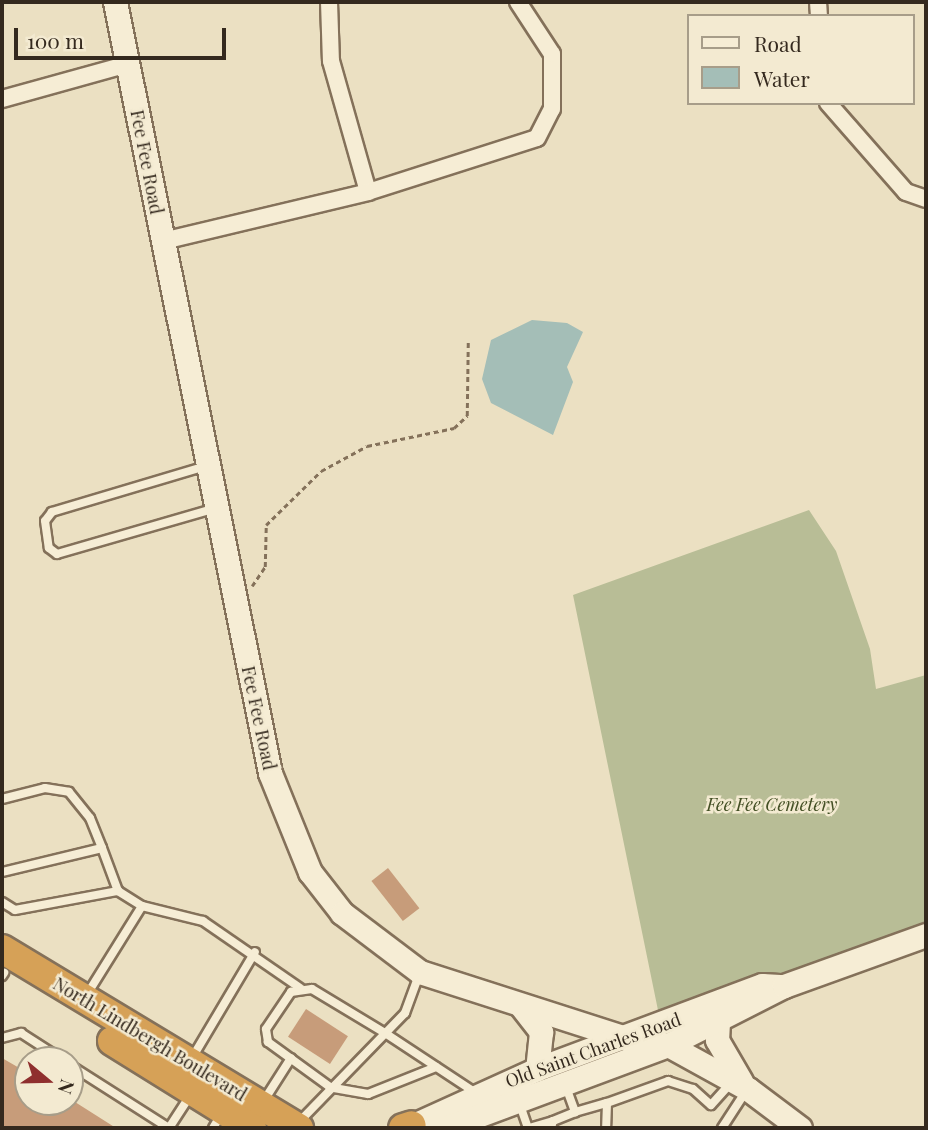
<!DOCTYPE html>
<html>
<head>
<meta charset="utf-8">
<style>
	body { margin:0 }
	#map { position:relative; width:928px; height:1130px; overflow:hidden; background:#ebe0c2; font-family:"Playfair Display",serif }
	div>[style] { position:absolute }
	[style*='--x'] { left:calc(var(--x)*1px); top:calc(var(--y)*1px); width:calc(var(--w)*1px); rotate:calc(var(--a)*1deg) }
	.cemetery>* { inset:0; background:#b8bd96 }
	.water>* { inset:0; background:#a4beb7 }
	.building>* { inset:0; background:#c79c7a; transform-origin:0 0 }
	.path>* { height:2.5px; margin-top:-1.25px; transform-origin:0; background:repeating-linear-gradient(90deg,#84715a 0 5px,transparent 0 8.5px) }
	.roads { filter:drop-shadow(2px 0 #84715a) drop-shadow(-2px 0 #84715a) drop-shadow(0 2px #84715a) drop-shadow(0 -2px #84715a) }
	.lane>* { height:8px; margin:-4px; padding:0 4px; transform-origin:4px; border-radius:4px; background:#f6edd5 }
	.street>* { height:16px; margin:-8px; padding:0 8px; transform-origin:8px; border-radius:8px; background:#f6edd5 }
	.secondary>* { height:23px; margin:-11.5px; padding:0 11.5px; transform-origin:11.5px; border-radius:11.5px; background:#f6edd5 }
	.highway>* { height:28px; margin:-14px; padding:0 14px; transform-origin:14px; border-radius:14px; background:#d6a157 }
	span { translate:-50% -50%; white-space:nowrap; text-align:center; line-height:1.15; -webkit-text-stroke:5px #f3ead1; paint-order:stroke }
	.street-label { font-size:18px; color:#34291e }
	.park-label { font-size:18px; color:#445025; font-style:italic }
	.frame { position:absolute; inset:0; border:4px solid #34291e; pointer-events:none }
	.legend { position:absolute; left:687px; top:14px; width:228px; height:91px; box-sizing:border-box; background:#f3ead1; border:2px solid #a79d89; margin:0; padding:9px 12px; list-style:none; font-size:21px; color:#34291e }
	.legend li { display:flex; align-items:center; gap:14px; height:35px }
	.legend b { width:35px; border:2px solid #a79d89 }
	.north { position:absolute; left:14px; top:1046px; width:70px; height:70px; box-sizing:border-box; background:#f3ead1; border:2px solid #a79d89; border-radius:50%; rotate:109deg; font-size:19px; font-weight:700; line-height:28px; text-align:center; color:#34291e }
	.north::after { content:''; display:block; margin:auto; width:24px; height:32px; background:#8f2f2e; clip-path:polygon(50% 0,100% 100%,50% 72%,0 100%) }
	.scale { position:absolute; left:14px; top:28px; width:212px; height:32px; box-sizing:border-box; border:4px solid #34291e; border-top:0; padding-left:9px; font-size:21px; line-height:24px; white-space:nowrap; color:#34291e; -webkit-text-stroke:5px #f3ead1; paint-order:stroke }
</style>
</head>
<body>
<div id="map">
	<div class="cemetery">
		<i style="clip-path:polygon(809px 510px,836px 551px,870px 649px,876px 689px,926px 675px,926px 927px,660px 1020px,573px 595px)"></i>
	</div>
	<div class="water">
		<i style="clip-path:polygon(532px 320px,567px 323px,583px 332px,567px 367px,573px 382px,553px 435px,491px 403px,482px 379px,491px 340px)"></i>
	</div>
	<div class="building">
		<i style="left:388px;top:868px;width:51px;height:21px;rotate:52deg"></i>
		<i style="left:306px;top:1009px;width:50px;height:33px;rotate:33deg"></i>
		<i style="clip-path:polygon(2px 1058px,28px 1073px,28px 1102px,75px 1102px,116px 1128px,2px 1128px)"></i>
	</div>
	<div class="path">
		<i style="--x:252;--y:586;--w:23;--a:-56"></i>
		<i style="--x:265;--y:567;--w:42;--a:-88.6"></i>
		<i style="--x:266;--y:525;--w:77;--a:-44.5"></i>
		<i style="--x:321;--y:471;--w:52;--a:-28.5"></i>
		<i style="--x:367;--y:446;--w:89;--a:-11.7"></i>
		<i style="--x:454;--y:428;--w:18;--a:-43"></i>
		<i style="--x:467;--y:416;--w:75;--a:-89.2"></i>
	</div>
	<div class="roads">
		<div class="lane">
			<i style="--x:206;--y:466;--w:161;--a:163.4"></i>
			<i style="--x:52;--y:512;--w:11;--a:128"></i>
			<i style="--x:45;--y:521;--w:27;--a:82"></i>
			<i style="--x:49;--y:548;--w:10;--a:37"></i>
			<i style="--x:57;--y:554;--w:166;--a:-16.1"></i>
			<i style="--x:2;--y:799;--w:44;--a:-14.3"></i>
			<i style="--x:45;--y:788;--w:24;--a:9"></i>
			<i style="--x:69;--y:792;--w:33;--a:51"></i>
			<i style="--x:90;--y:818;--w:32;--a:68"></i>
			<i style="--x:102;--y:848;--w:103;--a:166.5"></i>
			<i style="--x:118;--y:891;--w:28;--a:32"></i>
			<i style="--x:142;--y:906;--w:63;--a:13.8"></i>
			<i style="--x:203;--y:921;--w:118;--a:34.6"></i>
			<i style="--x:2;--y:902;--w:15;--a:32"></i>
			<i style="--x:15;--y:910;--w:105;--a:-10.5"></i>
			<i style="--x:118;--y:891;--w:46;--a:-110.4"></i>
			<i style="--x:2;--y:976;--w:4;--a:-56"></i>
			<i style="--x:86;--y:996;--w:106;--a:-58.1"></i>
			<i style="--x:2;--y:1038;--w:20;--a:-15"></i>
			<i style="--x:21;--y:1033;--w:50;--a:32.7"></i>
			<i style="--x:192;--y:1058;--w:123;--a:-59.3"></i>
			<i style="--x:70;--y:1065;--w:117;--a:32.5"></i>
			<i style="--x:436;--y:1067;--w:73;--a:158.3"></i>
			<i style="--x:368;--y:1094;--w:39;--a:-170"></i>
			<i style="--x:330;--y:1087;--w:77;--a:-144"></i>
			<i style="--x:268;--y:1042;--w:13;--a:-99"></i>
			<i style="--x:266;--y:1029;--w:45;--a:-56"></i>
			<i style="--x:291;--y:992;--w:21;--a:-8"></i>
			<i style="--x:312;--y:989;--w:85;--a:31.1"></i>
			<i style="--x:385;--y:1033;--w:109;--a:33.4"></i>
			<i style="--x:566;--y:1087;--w:27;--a:70"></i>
			<i style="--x:575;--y:1112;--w:33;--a:-16"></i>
			<i style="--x:607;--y:1103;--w:25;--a:92"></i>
			<i style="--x:263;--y:1102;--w:52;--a:-57.5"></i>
			<i style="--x:519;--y:1102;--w:28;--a:71"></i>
			<i style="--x:607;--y:1103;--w:65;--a:-19.8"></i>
			<i style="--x:668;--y:1081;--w:26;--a:18"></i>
			<i style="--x:693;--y:1089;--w:24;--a:42"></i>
			<i style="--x:711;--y:1105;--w:31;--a:-48"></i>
			<i style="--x:553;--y:1121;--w:24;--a:-22"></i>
			<i style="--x:299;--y:1122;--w:152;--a:-45.8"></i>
			<i style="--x:405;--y:1013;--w:40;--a:-69.8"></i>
			<i style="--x:169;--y:1128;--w:37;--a:-57"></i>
			<i style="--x:213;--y:1128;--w:17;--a:-59"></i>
			<i style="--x:529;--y:1128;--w:25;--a:-16"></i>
			<i style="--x:553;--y:1121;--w:7;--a:106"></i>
			<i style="--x:722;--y:1128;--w:44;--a:-57"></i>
		</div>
		<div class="street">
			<i style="--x:329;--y:2;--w:59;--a:88.1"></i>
			<i style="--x:331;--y:61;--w:136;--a:74.2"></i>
			<i style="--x:368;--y:192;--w:177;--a:-17.7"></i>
			<i style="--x:537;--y:138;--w:33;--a:-63"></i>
			<i style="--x:552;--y:109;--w:55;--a:-90"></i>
			<i style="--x:552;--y:54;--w:62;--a:-123.2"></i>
			<i style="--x:818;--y:2;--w:14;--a:86"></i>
			<i style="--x:2;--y:99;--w:131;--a:-15.5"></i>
			<i style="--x:828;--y:103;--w:118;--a:48.8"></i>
			<i style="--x:906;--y:192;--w:21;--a:19"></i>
			<i style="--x:163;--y:241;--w:211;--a:-13.4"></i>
		</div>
		<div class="secondary">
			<i style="--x:115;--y:2;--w:786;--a:78.63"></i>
			<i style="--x:270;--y:773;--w:107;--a:68"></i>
			<i style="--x:310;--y:872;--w:52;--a:52"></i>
			<i style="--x:342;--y:913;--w:98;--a:37.1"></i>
			<i style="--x:420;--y:972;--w:216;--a:17.8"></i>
			<i style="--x:626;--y:1038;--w:43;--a:9.5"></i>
			<i style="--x:668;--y:1045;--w:91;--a:28.8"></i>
			<i style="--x:748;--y:1089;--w:65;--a:36.9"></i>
			<i style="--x:521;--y:1006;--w:33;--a:52"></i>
			<i style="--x:541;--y:1032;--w:37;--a:96"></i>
			<i style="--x:718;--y:1022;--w:18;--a:93"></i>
			<i style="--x:717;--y:1040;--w:48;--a:59.7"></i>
			<i style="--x:407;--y:1128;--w:143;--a:-24.4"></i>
			<i style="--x:537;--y:1069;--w:240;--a:-20.5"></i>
			<i style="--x:762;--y:985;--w:22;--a:3"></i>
			<i style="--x:445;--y:1128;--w:238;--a:-20.4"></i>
			<i style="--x:668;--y:1045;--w:130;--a:-27"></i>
			<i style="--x:784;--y:986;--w:151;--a:-19.8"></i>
		</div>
		<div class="highway">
			<i style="--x:2;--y:949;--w:347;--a:31.1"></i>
			<i style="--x:112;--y:1041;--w:165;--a:31.9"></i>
			<i style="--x:403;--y:1128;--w:9;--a:-18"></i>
		</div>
	</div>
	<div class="street-label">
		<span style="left:147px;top:162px;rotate:79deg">Fee Fee Road</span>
		<span style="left:259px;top:718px;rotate:78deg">Fee Fee Road</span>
		<span style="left:150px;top:1039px;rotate:31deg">North Lindbergh Boulevard</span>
		<span style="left:593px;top:1050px;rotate:-20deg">Old Saint Charles Road</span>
	</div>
	<div class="park-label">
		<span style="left:772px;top:804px">Fee Fee Cemetery</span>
	</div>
	<div class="frame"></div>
	<ul class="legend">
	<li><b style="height:9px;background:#f6edd5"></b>Road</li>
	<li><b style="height:19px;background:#a4beb7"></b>Water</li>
	</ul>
	<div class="north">N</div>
	<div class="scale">100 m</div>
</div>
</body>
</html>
